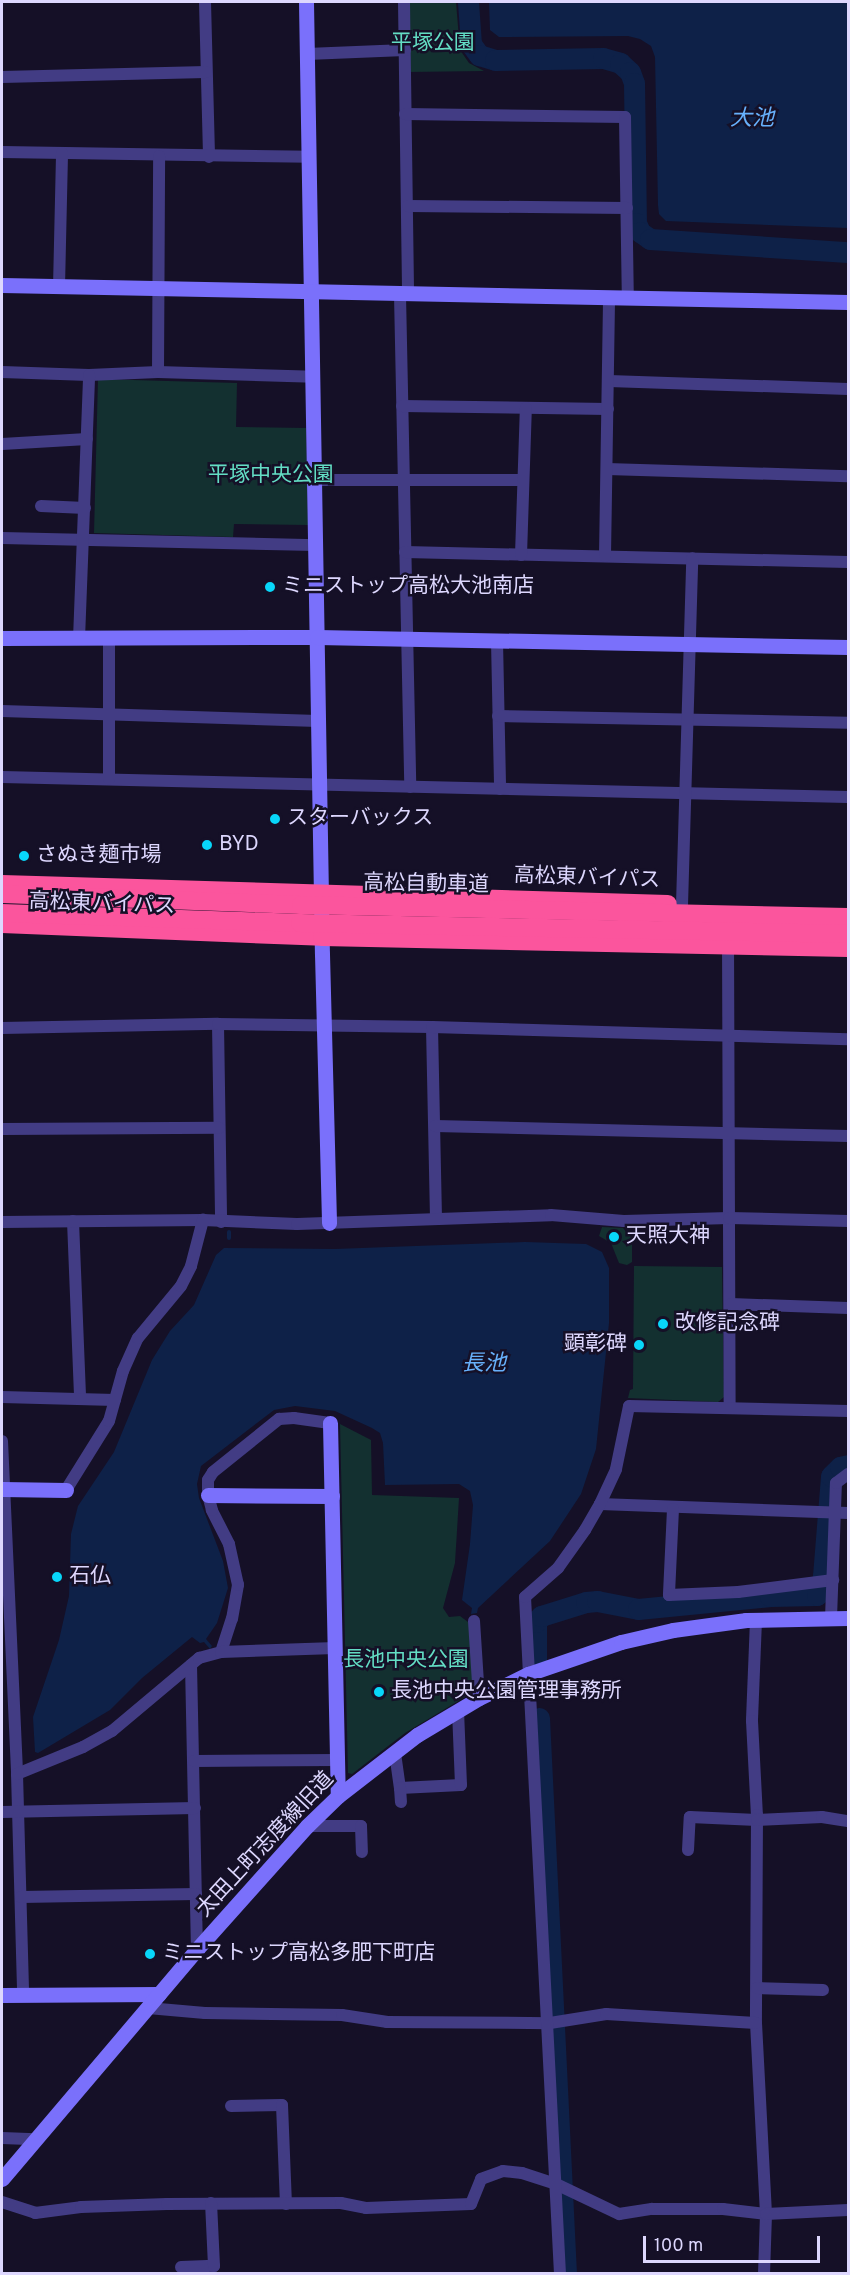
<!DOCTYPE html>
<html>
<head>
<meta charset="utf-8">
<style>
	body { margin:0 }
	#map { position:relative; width:850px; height:2275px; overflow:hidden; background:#151027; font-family:Overpass,"Noto Sans JP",sans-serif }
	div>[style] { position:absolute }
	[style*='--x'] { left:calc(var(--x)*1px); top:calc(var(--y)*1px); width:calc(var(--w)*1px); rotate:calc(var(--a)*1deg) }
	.green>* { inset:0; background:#133030 }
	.water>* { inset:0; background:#0e2148 }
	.stream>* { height:4px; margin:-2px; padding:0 2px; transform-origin:2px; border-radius:2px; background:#0e2148 }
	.river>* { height:21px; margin:-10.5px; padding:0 10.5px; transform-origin:10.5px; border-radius:10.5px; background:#0e2148 }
	.street>* { height:12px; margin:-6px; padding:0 6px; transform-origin:6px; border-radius:6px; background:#423c84 }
	.secondary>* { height:15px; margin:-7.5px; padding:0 7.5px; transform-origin:7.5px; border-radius:7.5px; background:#7a70fb }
	.highway>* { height:18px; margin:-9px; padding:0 9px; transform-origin:9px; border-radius:9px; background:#fb559d }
	.highway-bridge>* { height:18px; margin:-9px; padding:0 9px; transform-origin:9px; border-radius:9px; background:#fb559d }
	.dots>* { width:16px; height:16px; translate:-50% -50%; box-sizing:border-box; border:3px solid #151027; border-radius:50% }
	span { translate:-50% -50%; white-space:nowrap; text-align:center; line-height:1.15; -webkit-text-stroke:5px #151027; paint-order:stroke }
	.park-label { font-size:21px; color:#63ddc4 }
	.poi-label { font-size:21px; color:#ddd7fe }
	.left { translate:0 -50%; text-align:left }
	.right { translate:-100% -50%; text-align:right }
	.street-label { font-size:21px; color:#ddd7fe }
	.water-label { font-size:22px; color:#67b0fb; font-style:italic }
	.frame { position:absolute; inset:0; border:3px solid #ddd7fe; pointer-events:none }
	.scale { position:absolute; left:643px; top:2236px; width:177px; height:27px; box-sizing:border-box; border:3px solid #ddd7fe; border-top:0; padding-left:8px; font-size:18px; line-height:21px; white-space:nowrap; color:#ddd7fe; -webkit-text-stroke:4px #151027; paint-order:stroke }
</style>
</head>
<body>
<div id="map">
	<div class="green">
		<i style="clip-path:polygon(406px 2px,456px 2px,460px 50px,469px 63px,484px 71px,407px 72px)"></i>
		<i style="clip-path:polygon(98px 379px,237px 383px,236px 427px,306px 428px,308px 525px,234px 524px,233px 537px,94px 533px)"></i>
		<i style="clip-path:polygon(602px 1227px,623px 1228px,632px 1238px,632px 1262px,627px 1265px,619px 1263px,611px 1243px,599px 1236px)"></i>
		<i style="clip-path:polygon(634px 1266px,722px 1267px,724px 1397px,718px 1402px,628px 1398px,630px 1390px,633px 1389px)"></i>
		<i style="clip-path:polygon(340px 1424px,371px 1440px,372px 1495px,459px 1498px,455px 1563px,443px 1608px,449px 1617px,460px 1616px,472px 1625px,475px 1691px,405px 1733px,352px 1774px,348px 1773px)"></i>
	</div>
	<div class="water">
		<i style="clip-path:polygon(489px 2px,848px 2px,848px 228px,666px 221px,659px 214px,658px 205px,655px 57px,651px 46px,640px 39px,628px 36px,499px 37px,490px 30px)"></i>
		<i style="clip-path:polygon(525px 1242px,586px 1244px,602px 1252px,609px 1268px,609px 1323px,596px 1449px,581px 1494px,550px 1541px,478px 1608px,477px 1613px,471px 1614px,472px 1608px,462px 1600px,470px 1544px,473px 1505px,470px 1491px,459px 1484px,385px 1485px,383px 1443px,380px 1433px,372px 1428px,335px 1411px,295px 1406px,274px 1410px,201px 1466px,197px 1484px,199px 1498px,223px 1561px,228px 1588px,217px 1623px,206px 1639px,212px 1646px,210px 1649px,204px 1642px,200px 1643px,192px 1637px,142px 1678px,110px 1710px,38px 1753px,35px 1752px,33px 1717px,59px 1640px,69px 1596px,71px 1534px,78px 1506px,114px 1452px,152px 1360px,170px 1331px,194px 1305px,216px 1255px,224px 1248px,335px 1249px)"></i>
	</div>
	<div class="stream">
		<i style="--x:229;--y:1232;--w:6;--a:90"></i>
	</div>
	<div class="river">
		<i style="--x:468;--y:2;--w:42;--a:85.9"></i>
		<i style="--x:471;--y:44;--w:14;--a:54"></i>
		<i style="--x:479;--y:55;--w:17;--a:17"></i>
		<i style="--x:495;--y:60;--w:108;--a:-1.1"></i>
		<i style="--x:603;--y:58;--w:18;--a:16"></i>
		<i style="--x:620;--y:63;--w:13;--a:42"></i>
		<i style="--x:630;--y:72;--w:12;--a:70"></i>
		<i style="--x:634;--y:83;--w:140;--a:89.2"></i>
		<i style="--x:636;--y:223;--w:10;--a:66"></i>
		<i style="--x:640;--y:232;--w:12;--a:35"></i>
		<i style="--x:650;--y:239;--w:198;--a:3.8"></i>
		<i style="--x:536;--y:1661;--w:39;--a:-90"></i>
		<i style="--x:536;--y:1622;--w:8;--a:-50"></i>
		<i style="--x:541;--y:1616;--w:47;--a:-17.3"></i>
		<i style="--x:586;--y:1602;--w:11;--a:-5"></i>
		<i style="--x:597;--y:1601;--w:42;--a:11"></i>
		<i style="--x:638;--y:1609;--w:133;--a:-5.6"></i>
		<i style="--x:770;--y:1596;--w:47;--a:-1.2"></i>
		<i style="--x:817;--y:1595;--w:20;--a:-72"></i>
		<i style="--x:823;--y:1576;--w:100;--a:-85.4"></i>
		<i style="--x:831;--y:1476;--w:13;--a:-45"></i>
		<i style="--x:840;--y:1467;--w:8;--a:-14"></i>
		<i style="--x:539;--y:1718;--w:557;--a:87.22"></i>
	</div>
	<div class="street">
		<i style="--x:205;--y:2;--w:155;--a:88.5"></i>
		<i style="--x:404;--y:2;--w:293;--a:89.2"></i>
		<i style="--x:307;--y:54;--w:98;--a:-2.3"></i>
		<i style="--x:2;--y:77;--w:204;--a:-1.4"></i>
		<i style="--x:405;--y:114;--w:220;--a:0.8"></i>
		<i style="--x:625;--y:117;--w:181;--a:89.1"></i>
		<i style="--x:2;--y:152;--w:307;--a:0.9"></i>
		<i style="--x:408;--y:206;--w:219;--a:0.5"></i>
		<i style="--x:59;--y:287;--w:134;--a:-88.7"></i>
		<i style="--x:400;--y:295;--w:492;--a:88.8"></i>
		<i style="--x:2;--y:372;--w:87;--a:2"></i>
		<i style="--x:89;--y:375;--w:69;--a:-2.5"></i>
		<i style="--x:158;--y:372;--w:155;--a:1.8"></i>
		<i style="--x:158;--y:372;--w:216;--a:-89.7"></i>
		<i style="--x:609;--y:381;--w:239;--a:1.9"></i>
		<i style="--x:402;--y:406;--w:206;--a:0.8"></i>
		<i style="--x:2;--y:444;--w:85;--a:-3.4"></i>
		<i style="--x:607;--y:469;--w:241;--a:1.7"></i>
		<i style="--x:315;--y:480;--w:208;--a:0"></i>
		<i style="--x:41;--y:506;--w:44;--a:2.6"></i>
		<i style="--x:2;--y:538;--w:314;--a:1.3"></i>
		<i style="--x:405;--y:552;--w:443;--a:1.3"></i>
		<i style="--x:521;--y:555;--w:147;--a:-88.1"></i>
		<i style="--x:605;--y:556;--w:258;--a:-89.1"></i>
		<i style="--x:79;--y:639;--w:264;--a:-87.8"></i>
		<i style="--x:497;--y:641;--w:148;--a:88.8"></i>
		<i style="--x:2;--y:711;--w:316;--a:1.8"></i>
		<i style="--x:498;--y:716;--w:350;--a:1.1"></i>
		<i style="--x:2;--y:777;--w:846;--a:1.35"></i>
		<i style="--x:109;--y:779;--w:139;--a:-90"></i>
		<i style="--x:682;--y:905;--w:347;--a:-88.3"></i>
		<i style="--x:728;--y:938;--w:470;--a:89.8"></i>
		<i style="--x:218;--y:1024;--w:198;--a:89.1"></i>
		<i style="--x:432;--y:1027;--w:190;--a:88.8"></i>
		<i style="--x:2;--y:1028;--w:216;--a:-1.1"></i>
		<i style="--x:218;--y:1024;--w:214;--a:0.8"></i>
		<i style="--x:432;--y:1027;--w:416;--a:1.7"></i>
		<i style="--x:435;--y:1126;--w:413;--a:1.4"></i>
		<i style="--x:2;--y:1129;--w:217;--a:-0.3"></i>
		<i style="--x:73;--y:1221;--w:178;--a:87.7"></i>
		<i style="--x:2;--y:1222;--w:201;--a:-0.6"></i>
		<i style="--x:203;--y:1220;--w:94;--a:2.4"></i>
		<i style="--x:297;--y:1224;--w:254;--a:-2"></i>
		<i style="--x:551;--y:1215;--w:73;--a:4.7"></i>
		<i style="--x:624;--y:1221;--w:105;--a:-1.6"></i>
		<i style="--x:729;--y:1218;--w:119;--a:1.4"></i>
		<i style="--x:731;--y:1304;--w:117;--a:2"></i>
		<i style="--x:2;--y:1397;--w:113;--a:1.5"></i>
		<i style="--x:2;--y:1441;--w:333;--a:87.4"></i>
		<i style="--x:17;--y:1774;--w:221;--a:88.4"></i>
		<i style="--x:66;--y:1490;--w:81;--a:-58.1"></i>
		<i style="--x:109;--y:1421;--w:52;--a:-74.4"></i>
		<i style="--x:123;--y:1371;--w:36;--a:-66"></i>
		<i style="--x:138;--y:1338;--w:67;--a:-50.4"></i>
		<i style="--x:181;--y:1286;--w:22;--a:-63"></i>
		<i style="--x:191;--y:1266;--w:48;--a:-75.4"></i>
		<i style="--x:600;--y:1504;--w:248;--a:2.1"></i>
		<i style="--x:673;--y:1509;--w:86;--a:92.7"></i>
		<i style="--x:669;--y:1595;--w:69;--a:-2.5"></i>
		<i style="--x:738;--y:1592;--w:96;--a:-7.2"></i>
		<i style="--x:831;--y:1618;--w:135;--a:-87.9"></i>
		<i style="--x:836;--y:1483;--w:15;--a:-37"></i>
		<i style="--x:756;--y:1620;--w:101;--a:92.3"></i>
		<i style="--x:752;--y:1721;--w:94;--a:87"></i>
		<i style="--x:757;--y:1815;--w:208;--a:90.3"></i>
		<i style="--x:756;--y:2023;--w:191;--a:87"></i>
		<i style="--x:766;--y:2214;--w:60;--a:91.9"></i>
		<i style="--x:474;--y:1621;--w:77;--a:86.3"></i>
		<i style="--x:221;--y:1652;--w:35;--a:-72"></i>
		<i style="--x:232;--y:1619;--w:35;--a:-80"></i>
		<i style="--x:238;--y:1585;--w:42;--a:-102.4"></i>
		<i style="--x:229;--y:1544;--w:38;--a:-117"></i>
		<i style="--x:212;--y:1510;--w:16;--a:-105"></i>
		<i style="--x:208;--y:1495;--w:15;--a:-90"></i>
		<i style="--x:208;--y:1480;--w:9;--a:-58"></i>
		<i style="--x:213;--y:1472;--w:85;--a:-38.8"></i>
		<i style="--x:279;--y:1419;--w:15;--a:-4"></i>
		<i style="--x:294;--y:1418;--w:36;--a:8"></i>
		<i style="--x:191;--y:1665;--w:284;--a:88.8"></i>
		<i style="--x:395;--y:1753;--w:35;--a:82"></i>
		<i style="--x:400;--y:1788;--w:61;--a:-2.8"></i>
		<i style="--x:461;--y:1785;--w:74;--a:-92.3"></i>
		<i style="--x:194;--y:1761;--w:143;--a:-0.4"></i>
		<i style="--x:17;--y:1774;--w:71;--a:-22.2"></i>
		<i style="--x:83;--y:1747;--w:33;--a:-29"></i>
		<i style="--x:112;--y:1731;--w:114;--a:-40"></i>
		<i style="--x:199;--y:1658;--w:23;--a:-15"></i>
		<i style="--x:221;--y:1652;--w:114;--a:-2"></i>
		<i style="--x:400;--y:1788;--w:14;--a:86"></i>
		<i style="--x:2;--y:1812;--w:193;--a:-1.2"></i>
		<i style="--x:307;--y:1826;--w:54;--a:0"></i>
		<i style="--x:361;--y:1826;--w:26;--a:88"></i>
		<i style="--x:688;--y:1850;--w:33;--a:-87"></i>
		<i style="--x:690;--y:1817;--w:67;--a:2.6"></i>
		<i style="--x:757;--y:1820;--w:65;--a:-2.6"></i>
		<i style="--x:822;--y:1817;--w:26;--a:9"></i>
		<i style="--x:21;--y:1897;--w:175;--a:-1"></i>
		<i style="--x:757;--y:1988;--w:66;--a:1.7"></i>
		<i style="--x:148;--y:2008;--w:57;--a:5"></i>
		<i style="--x:205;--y:2013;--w:137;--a:0.8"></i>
		<i style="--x:342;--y:2015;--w:46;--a:8.8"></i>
		<i style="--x:387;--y:2022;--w:163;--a:0.4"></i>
		<i style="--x:550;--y:2023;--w:57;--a:-9.1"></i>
		<i style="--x:606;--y:2014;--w:150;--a:3.4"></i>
		<i style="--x:231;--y:2106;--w:51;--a:-1.1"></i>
		<i style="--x:282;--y:2105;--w:99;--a:87.7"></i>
		<i style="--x:2;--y:2138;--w:33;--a:2"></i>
		<i style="--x:2;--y:2202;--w:35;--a:18"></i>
		<i style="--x:35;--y:2213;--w:46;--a:-7.4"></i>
		<i style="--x:81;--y:2207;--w:86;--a:-2"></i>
		<i style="--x:167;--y:2204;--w:174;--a:-0.3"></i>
		<i style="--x:341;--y:2203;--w:25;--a:11"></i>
		<i style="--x:366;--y:2208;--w:105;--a:-2.2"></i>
		<i style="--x:471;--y:2204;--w:27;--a:-68"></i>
		<i style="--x:481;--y:2179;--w:23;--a:-20"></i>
		<i style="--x:503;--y:2171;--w:19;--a:6"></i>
		<i style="--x:522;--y:2173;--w:36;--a:18"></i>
		<i style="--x:556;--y:2184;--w:70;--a:25.5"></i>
		<i style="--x:619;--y:2214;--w:33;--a:-9"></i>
		<i style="--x:652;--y:2209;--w:71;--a:0"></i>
		<i style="--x:723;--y:2209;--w:43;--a:6.6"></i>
		<i style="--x:766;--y:2214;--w:82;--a:-2.8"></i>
		<i style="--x:181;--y:2267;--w:33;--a:-2"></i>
		<i style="--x:214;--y:2266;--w:63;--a:-92.7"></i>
		<i style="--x:560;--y:2274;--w:678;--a:-92.96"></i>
		<i style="--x:525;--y:1597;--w:44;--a:-41.3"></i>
		<i style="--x:558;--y:1568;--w:47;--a:-54.6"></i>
		<i style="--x:585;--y:1530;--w:30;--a:-60"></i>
		<i style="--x:600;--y:1504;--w:38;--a:-65"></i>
		<i style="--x:616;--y:1469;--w:64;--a:-78.3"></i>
		<i style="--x:629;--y:1406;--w:219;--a:1.3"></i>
	</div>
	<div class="secondary">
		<i style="--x:306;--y:2;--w:952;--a:89.04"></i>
		<i style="--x:322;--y:954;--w:269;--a:88.5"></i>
		<i style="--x:2;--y:285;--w:846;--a:1.15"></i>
		<i style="--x:2;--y:638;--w:315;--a:-0.2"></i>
		<i style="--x:317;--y:637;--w:531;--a:1.08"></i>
		<i style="--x:330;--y:1423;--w:373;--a:88.8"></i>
		<i style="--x:2;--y:1489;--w:64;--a:0.9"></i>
		<i style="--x:208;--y:1495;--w:124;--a:0.5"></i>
		<i style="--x:2;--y:1995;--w:157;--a:-0.4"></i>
		<i style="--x:2;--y:2179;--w:302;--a:-49.7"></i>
		<i style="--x:197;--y:1949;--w:165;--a:-48.2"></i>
		<i style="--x:307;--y:1826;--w:43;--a:-44.1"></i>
		<i style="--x:338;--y:1796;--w:100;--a:-37.7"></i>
		<i style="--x:417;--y:1735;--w:72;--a:-30.8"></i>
		<i style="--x:479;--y:1698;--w:55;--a:-26.1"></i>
		<i style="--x:528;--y:1674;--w:98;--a:-19"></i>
		<i style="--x:621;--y:1642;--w:53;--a:-13"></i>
		<i style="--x:673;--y:1630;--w:74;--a:-7.8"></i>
		<i style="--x:746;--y:1620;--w:102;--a:-1.1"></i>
	</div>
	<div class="highway">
		<i style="--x:2;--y:884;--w:666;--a:1.72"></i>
		<i style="--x:2;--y:924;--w:320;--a:2.3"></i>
		<i style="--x:322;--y:937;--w:526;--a:1.2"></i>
	</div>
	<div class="highway-bridge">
		<i style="--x:2;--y:894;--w:299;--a:2.1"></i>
		<i style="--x:301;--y:905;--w:547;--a:1.26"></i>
		<i style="--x:2;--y:913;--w:298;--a:1.9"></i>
		<i style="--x:300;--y:923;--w:548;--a:1.15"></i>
	</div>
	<div class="dots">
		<i style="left:270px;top:587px;background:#08d6f9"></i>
		<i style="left:275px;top:819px;background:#08d6f9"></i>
		<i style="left:207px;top:845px;background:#08d6f9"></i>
		<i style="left:24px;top:856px;background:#08d6f9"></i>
		<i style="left:614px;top:1237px;background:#08d6f9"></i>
		<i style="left:663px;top:1324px;background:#08d6f9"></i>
		<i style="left:639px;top:1345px;background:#08d6f9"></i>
		<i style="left:57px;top:1577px;background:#08d6f9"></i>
		<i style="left:379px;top:1692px;background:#08d6f9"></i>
		<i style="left:150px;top:1954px;background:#08d6f9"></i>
	</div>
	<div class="park-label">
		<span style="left:433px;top:44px">平塚公園</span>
		<span style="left:271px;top:476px">平塚中央公園</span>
		<span style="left:406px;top:1661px">長池中央公園</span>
	</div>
	<div class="poi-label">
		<span class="left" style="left:282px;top:587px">ミニストップ高松大池南店</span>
		<span class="left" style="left:287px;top:819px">スターバックス</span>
		<span class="left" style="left:219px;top:845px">BYD</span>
		<span class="left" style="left:36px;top:856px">さぬき麺市場</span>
		<span class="left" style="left:626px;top:1237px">天照大神</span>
		<span class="left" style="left:675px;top:1324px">改修記念碑</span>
		<span class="right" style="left:627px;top:1345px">顕彰碑</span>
		<span class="left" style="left:69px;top:1577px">石仏</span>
		<span class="left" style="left:391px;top:1692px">長池中央公園管理事務所</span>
		<span class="left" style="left:162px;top:1954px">ミニストップ高松多肥下町店</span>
	</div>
	<div class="street-label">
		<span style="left:587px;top:879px;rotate:2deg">高松東バイパス</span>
		<span style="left:426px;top:885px;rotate:1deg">高松自動車道</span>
		<span style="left:102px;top:905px;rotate:2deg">高松東バイパス</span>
		<span style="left:266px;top:1845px;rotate:-47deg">太田上町志度線旧道</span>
	</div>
	<div class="water-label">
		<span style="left:752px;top:120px">大池</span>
		<span style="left:484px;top:1365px">長池</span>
	</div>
	<div class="frame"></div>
	<div class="scale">100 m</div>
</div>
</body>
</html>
